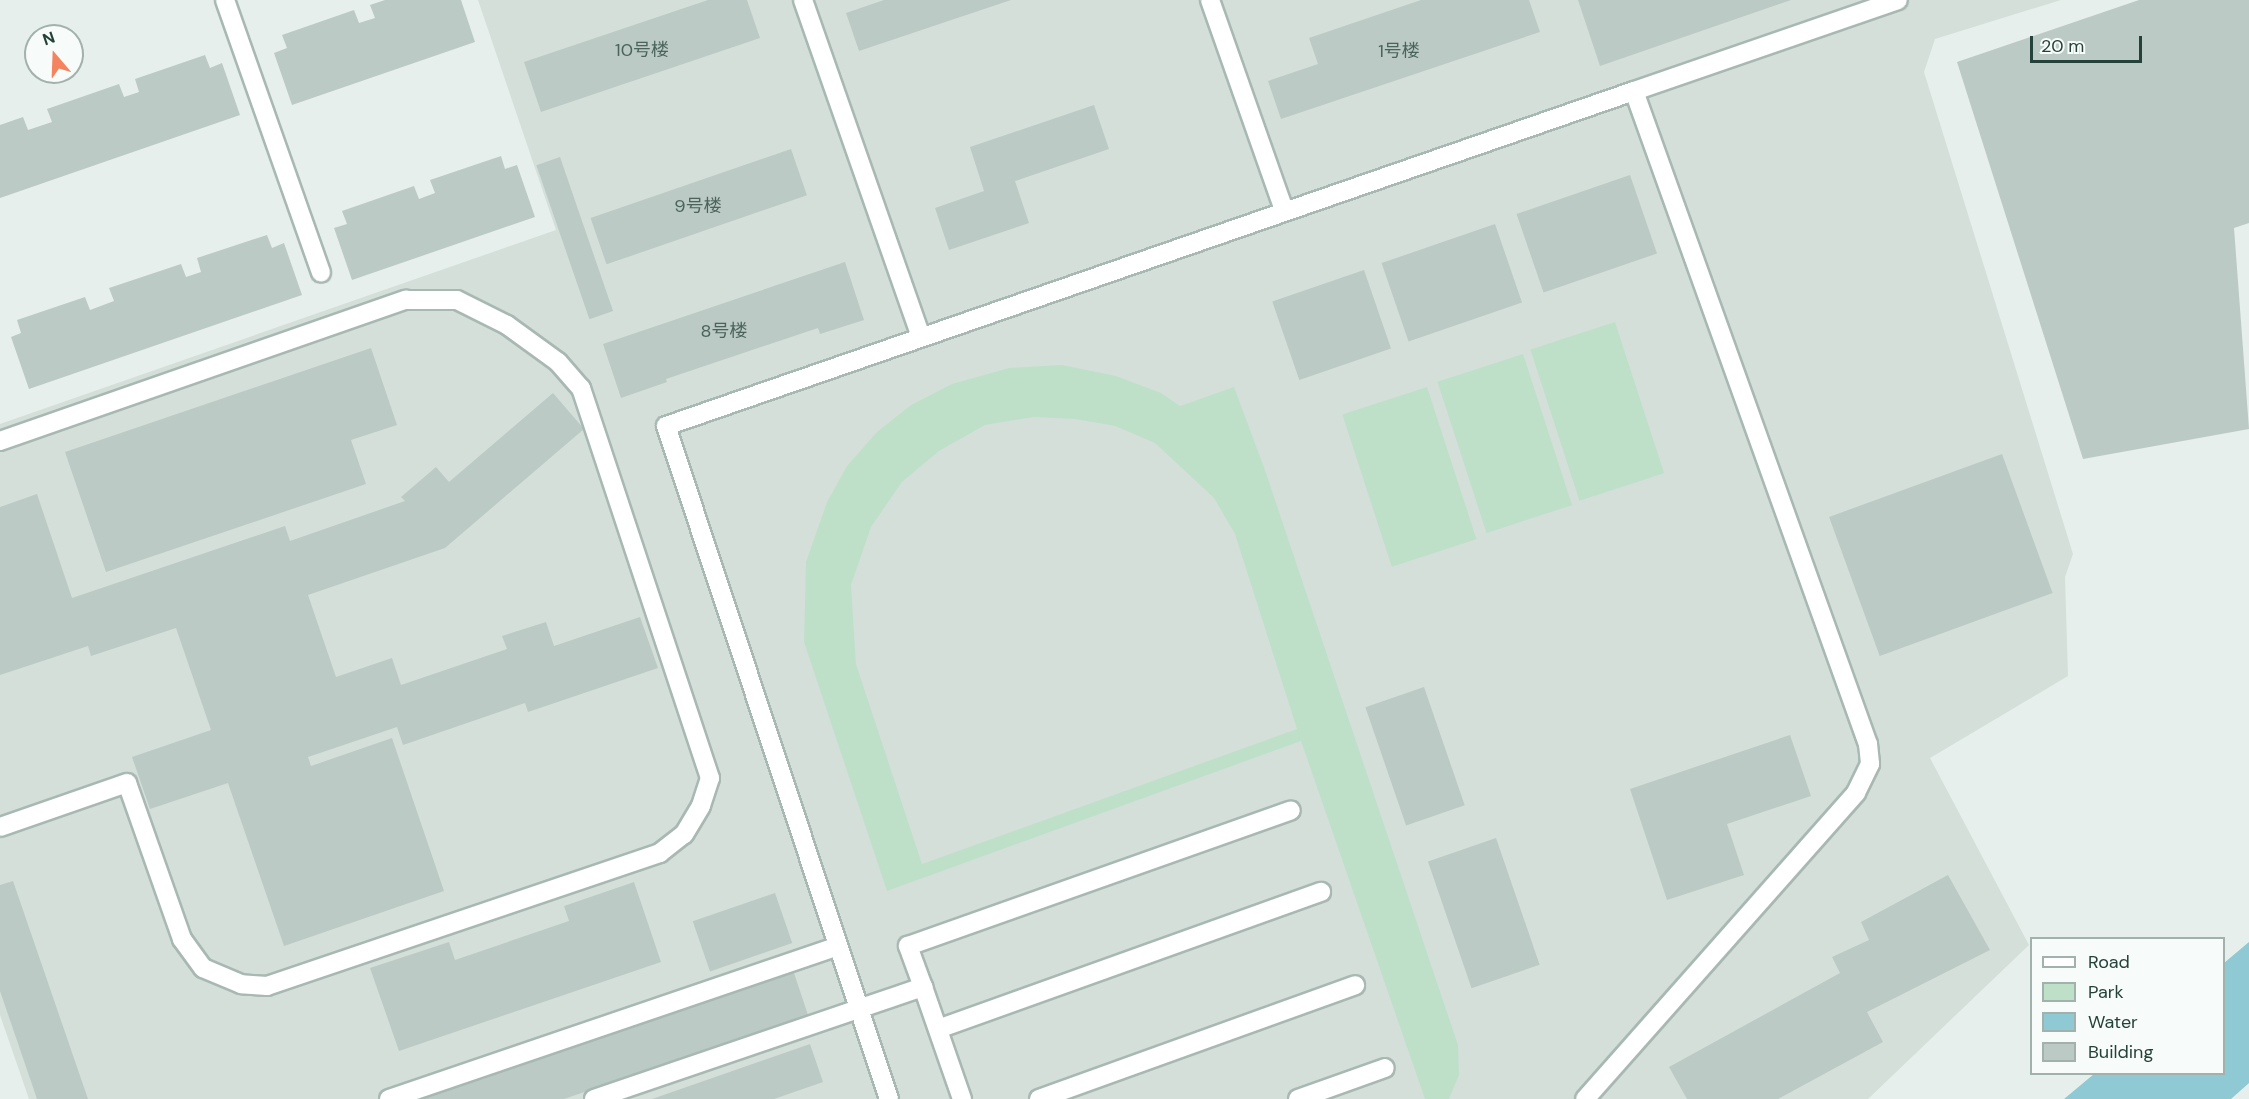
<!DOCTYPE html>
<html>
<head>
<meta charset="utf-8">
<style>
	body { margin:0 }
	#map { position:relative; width:2249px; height:1099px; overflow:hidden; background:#e6efeb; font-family:"DM Sans","Noto Sans SC",sans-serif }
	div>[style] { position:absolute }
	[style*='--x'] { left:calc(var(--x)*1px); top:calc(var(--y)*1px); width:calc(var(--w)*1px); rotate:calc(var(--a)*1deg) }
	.built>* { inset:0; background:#d4dfda }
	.green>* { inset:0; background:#bfe0c8; transform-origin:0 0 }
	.water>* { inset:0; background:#8ec9d4 }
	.building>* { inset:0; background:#bbcac4; transform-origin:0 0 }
	.roads { filter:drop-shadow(2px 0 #a8b8b2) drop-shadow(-2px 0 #a8b8b2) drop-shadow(0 2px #a8b8b2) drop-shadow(0 -2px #a8b8b2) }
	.minor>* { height:18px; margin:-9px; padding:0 9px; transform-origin:9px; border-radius:9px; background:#fff }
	span { translate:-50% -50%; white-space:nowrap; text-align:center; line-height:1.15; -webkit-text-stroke:5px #f7fbf9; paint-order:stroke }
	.number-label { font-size:18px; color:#4a645c }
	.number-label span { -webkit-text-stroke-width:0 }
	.legend { position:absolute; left:2030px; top:937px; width:195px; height:138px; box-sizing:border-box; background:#f7fbf9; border:2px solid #a3b1ad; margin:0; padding:8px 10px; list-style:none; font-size:18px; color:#24423a }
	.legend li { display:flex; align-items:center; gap:12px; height:30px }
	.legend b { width:30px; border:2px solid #a3b1ad }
	.north { position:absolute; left:24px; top:24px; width:60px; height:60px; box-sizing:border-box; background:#f7fbf9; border:2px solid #a3b1ad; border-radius:50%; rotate:341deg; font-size:16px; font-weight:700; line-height:24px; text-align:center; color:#24423a }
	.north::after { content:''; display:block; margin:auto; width:21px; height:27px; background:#f4845f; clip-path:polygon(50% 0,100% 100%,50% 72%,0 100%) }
	.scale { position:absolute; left:2030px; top:36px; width:112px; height:27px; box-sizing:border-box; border:3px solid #24423a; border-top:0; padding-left:8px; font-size:18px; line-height:21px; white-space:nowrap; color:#24423a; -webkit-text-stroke:4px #f7fbf9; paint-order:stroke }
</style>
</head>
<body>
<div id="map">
	<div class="built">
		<i style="clip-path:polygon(478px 0,2061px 0,1935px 39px,1924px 72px,2073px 554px,2065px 577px,2068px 676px,1930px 758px,2029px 945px,1868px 1099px,29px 1099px,0 1015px,0 424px,556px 230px)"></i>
	</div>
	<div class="green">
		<i style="left:1615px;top:322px;width:159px;height:89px;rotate:72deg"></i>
		<i style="left:1523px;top:354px;width:159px;height:90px;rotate:72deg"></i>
		<i style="clip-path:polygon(evenodd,1062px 365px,1116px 376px,1161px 393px,1180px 406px,1234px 387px,1265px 470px,1458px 1045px,1459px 1075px,1449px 1099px,1425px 1099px,1301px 741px,887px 891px,804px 642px,806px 562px,827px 502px,847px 466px,877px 432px,911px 405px,952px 384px,1009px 368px,1062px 365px,1034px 417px,1075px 419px,1115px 426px,1155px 443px,1214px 498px,1235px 534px,1297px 729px,922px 864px,856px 664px,851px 585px,871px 527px,902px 482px,939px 451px,985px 425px,1034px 417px)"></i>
		<i style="left:1427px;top:387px;width:160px;height:89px;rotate:72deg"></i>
	</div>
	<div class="water">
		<i style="clip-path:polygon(2249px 942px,2249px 1083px,2231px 1099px,2064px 1099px,2094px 1074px,2224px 1074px,2224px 963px)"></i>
	</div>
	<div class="building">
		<i style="clip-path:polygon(385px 0,461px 0,475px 42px,292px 105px,274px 53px,287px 48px,282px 35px,354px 10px,359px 23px,375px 18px,370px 5px)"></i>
		<i style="clip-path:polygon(708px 0,747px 0,760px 38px,541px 112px,524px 62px)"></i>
		<i style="clip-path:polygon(884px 0,1011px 0,859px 51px,846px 13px)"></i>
		<i style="clip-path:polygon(1421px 0,1529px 0,1540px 32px,1281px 119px,1268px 81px,1318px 64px,1309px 38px)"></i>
		<i style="clip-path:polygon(1578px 0,1791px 0,1600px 66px)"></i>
		<i style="clip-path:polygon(2139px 0,2249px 0,2249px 223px,2234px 228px,2249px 429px,2083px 459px,1957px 62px)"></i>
		<i style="clip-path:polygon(205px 55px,210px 68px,222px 63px,240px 115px,0 198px,0 125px,23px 117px,28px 130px,52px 122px,47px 109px,119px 84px,124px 97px,139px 92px,135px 79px)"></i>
		<i style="clip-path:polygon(1094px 105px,1109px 149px,1015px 181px,1029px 223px,949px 250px,935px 208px,984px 191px,970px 147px)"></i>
		<i style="left:791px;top:149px;width:49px;height:212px;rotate:71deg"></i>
		<i style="clip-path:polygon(501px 156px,505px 169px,517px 165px,535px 217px,352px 280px,334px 228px,347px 224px,342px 211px,414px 186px,419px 199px,435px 193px,430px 180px)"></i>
		<i style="left:560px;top:157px;width:163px;height:25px;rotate:71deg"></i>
		<i style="left:1630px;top:175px;width:83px;height:120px;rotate:71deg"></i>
		<i style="left:1495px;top:224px;width:83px;height:120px;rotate:71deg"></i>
		<i style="clip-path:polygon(267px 235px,272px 248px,284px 243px,302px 295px,29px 389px,11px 337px,21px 333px,17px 320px,85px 297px,90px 310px,114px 301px,109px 288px,181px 264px,186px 277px,201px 272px,197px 258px)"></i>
		<i style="clip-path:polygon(845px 262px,864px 320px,820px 334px,818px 328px,666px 379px,667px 382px,621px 398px,603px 344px)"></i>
		<i style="left:1364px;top:270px;width:83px;height:97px;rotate:71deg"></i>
		<i style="clip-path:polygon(371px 348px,397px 425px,351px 440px,366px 484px,106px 572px,65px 452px)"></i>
		<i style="clip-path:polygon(553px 393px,584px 429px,445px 548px,308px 595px,336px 677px,392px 658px,401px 685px,507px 649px,502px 636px,546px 622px,554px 646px,640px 617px,658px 668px,528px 712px,525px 703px,403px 745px,397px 727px,308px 757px,311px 766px,392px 738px,444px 891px,284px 946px,228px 783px,150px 809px,132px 757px,211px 730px,176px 628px,91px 656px,88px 646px,0 675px,0 507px,37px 494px,72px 598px,285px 526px,290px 541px,405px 501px,401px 497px,436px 467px,449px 482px)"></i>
		<i style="left:2002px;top:454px;width:148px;height:184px;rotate:70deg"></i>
		<i style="left:1424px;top:687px;width:125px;height:62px;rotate:71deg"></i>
		<i style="clip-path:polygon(1790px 735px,1811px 796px,1727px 824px,1744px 875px,1667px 900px,1630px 789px)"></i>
		<i style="left:1496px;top:838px;width:134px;height:72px;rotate:71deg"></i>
		<i style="clip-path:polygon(1948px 875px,1990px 950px,1867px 1012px,1883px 1042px,1778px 1099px,1687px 1099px,1669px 1067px,1840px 973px,1832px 957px,1869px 940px,1861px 922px)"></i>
		<i style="clip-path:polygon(13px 881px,88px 1099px,37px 1099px,0 991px,0 885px)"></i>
		<i style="clip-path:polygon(634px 882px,661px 962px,399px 1051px,370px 968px,449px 942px,455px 960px,569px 921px,564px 906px)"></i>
		<i style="left:775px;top:893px;width:53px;height:87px;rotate:71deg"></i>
		<i style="clip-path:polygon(792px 967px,808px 1015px,564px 1099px,409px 1099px)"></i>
		<i style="clip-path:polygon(810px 1044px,823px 1082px,774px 1099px,652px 1099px)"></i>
	</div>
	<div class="roads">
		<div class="minor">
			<i style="--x:225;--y:0;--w:289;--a:70.6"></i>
			<i style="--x:803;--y:0;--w:357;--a:70.7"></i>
			<i style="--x:1210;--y:0;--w:223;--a:70.6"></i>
			<i style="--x:1634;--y:91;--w:279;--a:-19"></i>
			<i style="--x:0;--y:441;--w:430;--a:-19.2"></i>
			<i style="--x:406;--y:300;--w:51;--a:0"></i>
			<i style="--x:457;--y:300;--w:56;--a:26.6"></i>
			<i style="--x:507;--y:325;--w:63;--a:36"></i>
			<i style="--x:558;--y:362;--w:35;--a:49"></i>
			<i style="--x:581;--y:388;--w:411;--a:71.7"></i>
			<i style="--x:710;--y:778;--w:29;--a:108"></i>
			<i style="--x:701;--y:806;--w:33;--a:121"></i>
			<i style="--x:684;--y:834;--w:31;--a:142"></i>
			<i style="--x:660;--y:853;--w:415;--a:161.3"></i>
			<i style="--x:267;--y:986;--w:26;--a:-176"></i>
			<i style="--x:241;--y:984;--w:41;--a:-157.2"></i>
			<i style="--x:203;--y:968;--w:36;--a:-126"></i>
			<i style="--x:182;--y:939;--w:165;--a:-109.4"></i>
			<i style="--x:127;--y:783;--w:134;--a:160.9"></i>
			<i style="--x:923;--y:987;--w:44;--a:-110.1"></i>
			<i style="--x:908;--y:946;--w:406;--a:-19.5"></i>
			<i style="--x:938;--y:1029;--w:407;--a:-19.7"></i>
			<i style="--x:389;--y:1099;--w:474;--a:-18.8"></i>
			<i style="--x:594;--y:1099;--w:348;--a:-18.8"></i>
			<i style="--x:923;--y:987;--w:119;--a:70.8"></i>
			<i style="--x:889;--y:1099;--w:709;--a:-108.33"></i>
			<i style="--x:666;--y:426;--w:1024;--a:-19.09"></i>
			<i style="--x:1634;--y:91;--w:694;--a:70.29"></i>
			<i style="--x:1868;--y:744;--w:20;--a:84"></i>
			<i style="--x:1870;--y:764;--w:32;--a:116"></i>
			<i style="--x:1856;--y:793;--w:409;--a:131.5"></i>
			<i style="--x:1039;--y:1099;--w:336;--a:-19.8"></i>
			<i style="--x:1298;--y:1099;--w:92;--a:-19.6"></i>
		</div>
	</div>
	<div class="number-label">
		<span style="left:642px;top:50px">10号楼</span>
		<span style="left:1399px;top:51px">1号楼</span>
		<span style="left:698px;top:206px">9号楼</span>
		<span style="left:724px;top:331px">8号楼</span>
	</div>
	<ul class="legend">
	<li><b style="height:8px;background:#fff"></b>Road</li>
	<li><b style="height:16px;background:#bfe0c8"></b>Park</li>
	<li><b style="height:16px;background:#8ec9d4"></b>Water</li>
	<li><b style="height:16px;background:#bbcac4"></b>Building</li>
	</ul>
	<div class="north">N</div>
	<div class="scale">20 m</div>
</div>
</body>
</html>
